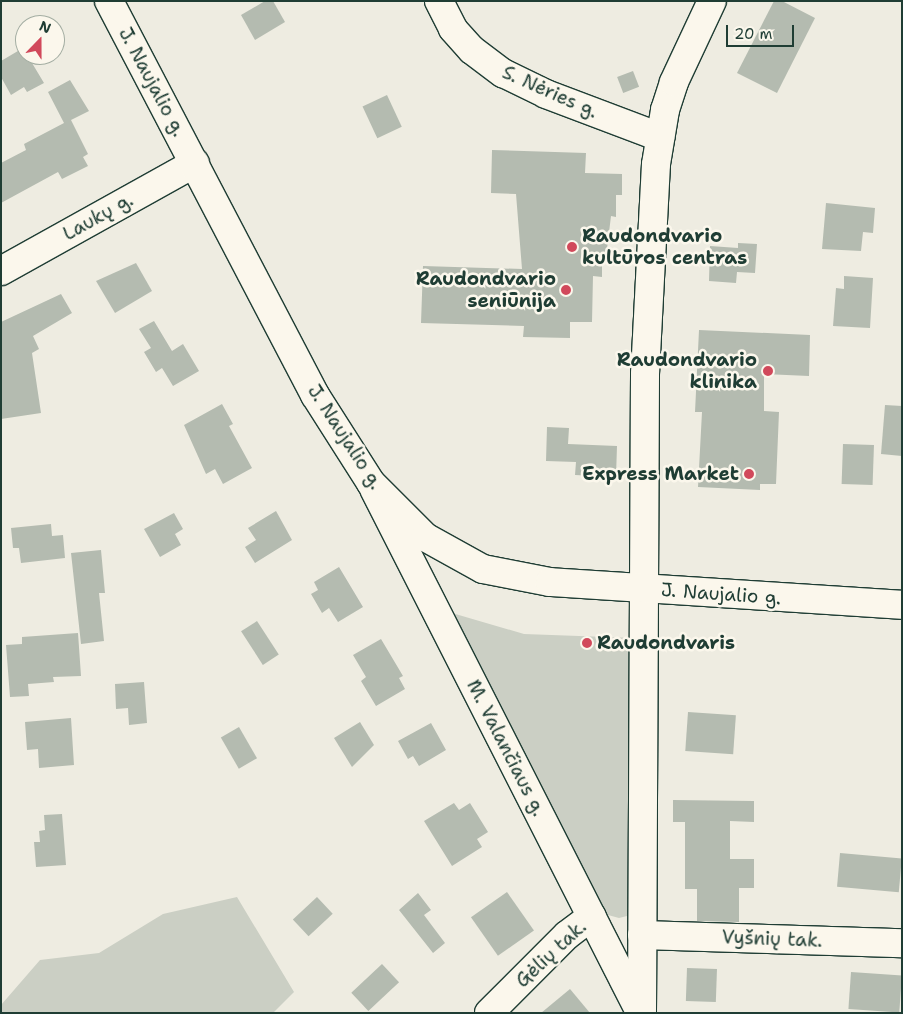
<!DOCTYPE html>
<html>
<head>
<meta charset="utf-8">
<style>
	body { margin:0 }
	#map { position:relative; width:903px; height:1014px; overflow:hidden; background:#eeece1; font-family:"Shantell Sans",sans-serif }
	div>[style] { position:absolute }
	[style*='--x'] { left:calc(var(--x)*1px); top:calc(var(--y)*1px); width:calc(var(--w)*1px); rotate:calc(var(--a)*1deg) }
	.green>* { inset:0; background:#cbcfc4 }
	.building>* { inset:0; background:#b4bbb0; transform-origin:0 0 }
	.roads { filter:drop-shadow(1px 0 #1f3d34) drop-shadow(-1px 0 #1f3d34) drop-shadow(0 1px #1f3d34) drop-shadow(0 -1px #1f3d34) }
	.street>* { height:28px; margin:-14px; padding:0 14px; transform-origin:14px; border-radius:14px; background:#fbf7ec }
	.primary>* { height:28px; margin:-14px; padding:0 14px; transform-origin:14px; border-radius:14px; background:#fbf7ec }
	.dots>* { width:14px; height:14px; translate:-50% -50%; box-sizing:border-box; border:2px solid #fbf7ec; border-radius:50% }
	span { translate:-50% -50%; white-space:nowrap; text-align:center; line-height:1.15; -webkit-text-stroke:5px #fbf7ec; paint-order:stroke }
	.street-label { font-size:19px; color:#1f3d34 }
	.poi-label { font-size:19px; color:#1f3d34; font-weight:700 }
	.left { translate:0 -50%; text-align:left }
	.right { translate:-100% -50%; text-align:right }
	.frame { position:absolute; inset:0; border:2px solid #1f3d34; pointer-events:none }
	.north { position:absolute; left:15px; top:15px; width:50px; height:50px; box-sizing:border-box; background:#fbf7ec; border:1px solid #a3ada2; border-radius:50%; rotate:22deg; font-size:14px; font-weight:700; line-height:20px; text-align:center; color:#1f3d34 }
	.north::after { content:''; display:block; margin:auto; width:18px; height:22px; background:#d1495b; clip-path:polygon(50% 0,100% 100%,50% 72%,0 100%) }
	.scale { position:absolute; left:726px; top:25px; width:68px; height:22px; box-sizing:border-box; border:2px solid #1f3d34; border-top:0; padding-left:6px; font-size:15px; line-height:18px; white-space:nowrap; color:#1f3d34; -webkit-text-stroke:4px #fbf7ec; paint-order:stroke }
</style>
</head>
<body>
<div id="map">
	<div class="green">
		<i style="clip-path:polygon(452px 613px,524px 634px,634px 638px,631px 907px,627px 916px,619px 918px,608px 915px,593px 899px)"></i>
		<i style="clip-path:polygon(237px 897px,294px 992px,273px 1013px,1px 1013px,1px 1005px,40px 960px,99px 953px,163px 914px)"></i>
	</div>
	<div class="building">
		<i style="clip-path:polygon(265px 1px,273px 1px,285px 22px,255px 40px,241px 15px)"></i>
		<i style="clip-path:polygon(774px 1px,782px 1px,815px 18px,777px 93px,737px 73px)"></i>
		<i style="clip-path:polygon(23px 48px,44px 83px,27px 92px,24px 87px,11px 95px,1px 77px,1px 61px)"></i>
		<i style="left:633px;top:71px;width:17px;height:17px;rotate:69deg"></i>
		<i style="clip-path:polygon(70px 80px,89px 111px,71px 120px,88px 154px,83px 157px,88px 166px,62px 179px,58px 172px,1px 203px,1px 163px,26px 150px,24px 144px,64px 123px,48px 92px)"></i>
		<i style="left:387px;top:95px;width:35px;height:27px;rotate:65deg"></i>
		<i style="clip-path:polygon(492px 150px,586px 153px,585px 173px,622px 174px,622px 195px,616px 195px,616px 217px,611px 216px,606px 257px,602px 257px,602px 277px,593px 276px,592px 322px,570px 322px,570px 338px,523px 337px,524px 326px,421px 323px,423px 266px,522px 269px,516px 194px,491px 193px)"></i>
		<i style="clip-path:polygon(826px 203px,875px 208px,873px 233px,863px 232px,861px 251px,822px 249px)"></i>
		<i style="clip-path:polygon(738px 243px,757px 244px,755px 273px,737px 272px,736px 283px,709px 281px,710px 246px,738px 248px)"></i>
		<i style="clip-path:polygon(136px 263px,152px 291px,115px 313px,96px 281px)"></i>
		<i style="clip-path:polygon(844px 276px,873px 278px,870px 328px,833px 326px,836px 288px,844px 289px)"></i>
		<i style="clip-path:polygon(61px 294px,72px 313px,33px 336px,39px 349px,32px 353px,41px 413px,1px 419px,1px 322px)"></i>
		<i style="clip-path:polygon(154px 321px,172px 351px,183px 344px,199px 371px,173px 386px,162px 368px,156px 372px,144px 352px,151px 348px,139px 329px)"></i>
		<i style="clip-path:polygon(699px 330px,810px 335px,809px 376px,764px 374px,764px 411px,779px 412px,776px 484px,760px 484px,760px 490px,698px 487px,702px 412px,695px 412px)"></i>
		<i style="clip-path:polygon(222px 404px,233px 424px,229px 426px,252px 468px,223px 484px,215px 469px,206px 474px,184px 425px)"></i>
		<i style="clip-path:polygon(885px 405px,902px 406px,902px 456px,881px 454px)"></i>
		<i style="clip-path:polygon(547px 427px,569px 428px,568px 444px,617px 446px,616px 477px,575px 475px,576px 462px,546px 461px)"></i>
		<i style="left:843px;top:444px;width:31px;height:40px;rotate:2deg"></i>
		<i style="clip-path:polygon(276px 511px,292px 540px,255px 563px,245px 547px,256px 540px,248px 528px)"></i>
		<i style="clip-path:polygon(174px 513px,183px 529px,175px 534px,181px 545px,160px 557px,144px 529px)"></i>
		<i style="clip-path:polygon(51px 524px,52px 536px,63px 535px,65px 558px,21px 563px,19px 548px,13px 548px,11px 528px)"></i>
		<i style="clip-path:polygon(101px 550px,105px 593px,99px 593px,104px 641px,81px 644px,71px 553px)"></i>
		<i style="clip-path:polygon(339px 567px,363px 607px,338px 622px,329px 608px,322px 613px,311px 594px,318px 590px,314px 582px)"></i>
		<i style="left:257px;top:621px;width:40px;height:19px;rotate:57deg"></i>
		<i style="clip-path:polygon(78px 633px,81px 676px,53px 677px,54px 682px,28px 684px,29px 696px,10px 697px,6px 645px,22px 644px,22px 637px)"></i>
		<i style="clip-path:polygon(381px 639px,403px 676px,399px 678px,405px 689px,376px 706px,361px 681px,366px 677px,353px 655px)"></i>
		<i style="clip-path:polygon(144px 682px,147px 723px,129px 725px,128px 708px,116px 709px,115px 684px)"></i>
		<i style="left:688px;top:712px;width:48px;height:39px;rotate:4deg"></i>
		<i style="clip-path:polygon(71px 718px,74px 765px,39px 768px,38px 749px,27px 750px,25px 722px)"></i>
		<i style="clip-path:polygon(360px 722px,374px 745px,352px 767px,334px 738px)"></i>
		<i style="clip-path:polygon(431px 723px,446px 750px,419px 766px,413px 756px,408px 759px,398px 741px)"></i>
		<i style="left:239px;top:727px;width:36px;height:21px;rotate:60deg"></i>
		<i style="clip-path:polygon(673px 800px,754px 801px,754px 822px,730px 821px,730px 859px,754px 859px,754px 888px,739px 888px,739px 922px,697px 921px,697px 889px,685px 889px,685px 822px,673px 822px)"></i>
		<i style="clip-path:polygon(454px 803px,459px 810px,470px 803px,488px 832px,477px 839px,482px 847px,452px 866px,424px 821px)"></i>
		<i style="clip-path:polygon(62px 814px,66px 865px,36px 867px,34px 842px,40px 842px,39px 831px,45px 830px,44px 815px)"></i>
		<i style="left:840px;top:853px;width:62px;height:34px;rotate:5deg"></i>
		<i style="left:507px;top:892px;width:47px;height:44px;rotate:55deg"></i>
		<i style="clip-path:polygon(418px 893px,431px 910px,424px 915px,445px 943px,433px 953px,399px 910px)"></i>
		<i style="left:317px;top:897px;width:23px;height:33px;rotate:47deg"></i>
		<i style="left:382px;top:964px;width:25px;height:42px;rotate:47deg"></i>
		<i style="left:687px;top:968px;width:30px;height:33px;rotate:2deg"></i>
		<i style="left:851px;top:972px;width:51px;height:37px;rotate:4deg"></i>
		<i style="clip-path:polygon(570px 989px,590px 1013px,541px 1013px)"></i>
	</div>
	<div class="roads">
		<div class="street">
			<i style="--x:439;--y:1;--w:31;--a:63"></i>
			<i style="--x:453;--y:29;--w:28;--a:48"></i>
			<i style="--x:472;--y:50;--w:39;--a:37"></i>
			<i style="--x:503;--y:73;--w:48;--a:26"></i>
			<i style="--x:546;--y:94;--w:122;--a:20.7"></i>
			<i style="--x:1;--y:271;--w:222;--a:-29.1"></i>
			<i style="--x:374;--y:489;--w:587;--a:63.04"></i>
			<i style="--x:642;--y:935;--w:260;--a:1.8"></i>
			<i style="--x:489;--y:1013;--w:110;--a:-45"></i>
			<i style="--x:567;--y:935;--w:31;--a:-37"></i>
			<i style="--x:642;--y:1013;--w:639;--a:-89.73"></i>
			<i style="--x:645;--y:374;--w:210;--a:-87"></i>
			<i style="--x:656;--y:164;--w:55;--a:-80.5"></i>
			<i style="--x:665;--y:110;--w:29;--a:-72"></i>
			<i style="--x:674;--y:82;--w:89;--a:-64.9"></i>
		</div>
		<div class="primary">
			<i style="--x:109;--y:1;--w:445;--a:62.4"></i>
			<i style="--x:315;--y:395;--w:104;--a:57.5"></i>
			<i style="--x:371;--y:483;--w:76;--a:45"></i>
			<i style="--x:425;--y:537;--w:66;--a:28.9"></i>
			<i style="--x:483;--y:569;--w:68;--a:11"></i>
			<i style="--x:550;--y:582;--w:353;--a:3.7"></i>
		</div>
	</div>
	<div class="dots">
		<i style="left:572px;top:247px;background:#d1495b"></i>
		<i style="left:566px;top:290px;background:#d1495b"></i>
		<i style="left:768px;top:371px;background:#d1495b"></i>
		<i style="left:749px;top:474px;background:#d1495b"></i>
		<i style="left:587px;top:643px;background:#d1495b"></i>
	</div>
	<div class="street-label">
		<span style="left:152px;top:82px;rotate:62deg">J. Naujalio g.</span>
		<span style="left:550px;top:92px;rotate:24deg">S. Nėries g.</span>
		<span style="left:98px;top:217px;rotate:-29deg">Laukų g.</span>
		<span style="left:345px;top:437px;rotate:57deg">J. Naujalio g.</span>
		<span style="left:721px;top:594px;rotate:4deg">J. Naujalio g.</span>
		<span style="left:506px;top:748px;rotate:63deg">M. Valančiaus g.</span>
		<span style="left:772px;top:939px;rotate:2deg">Vyšnių tak.</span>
		<span style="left:551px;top:954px;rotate:-43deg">Gėlių tak.</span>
	</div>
	<div class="poi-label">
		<span class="left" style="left:582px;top:247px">Raudondvario<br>kultūros centras</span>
		<span class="right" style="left:556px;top:290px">Raudondvario<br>seniūnija</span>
		<span class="right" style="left:757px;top:371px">Raudondvario<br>klinika</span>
		<span class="right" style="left:739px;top:474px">Express Market</span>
		<span class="left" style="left:597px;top:643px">Raudondvaris</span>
	</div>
	<div class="frame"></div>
	<div class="north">N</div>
	<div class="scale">20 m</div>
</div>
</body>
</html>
